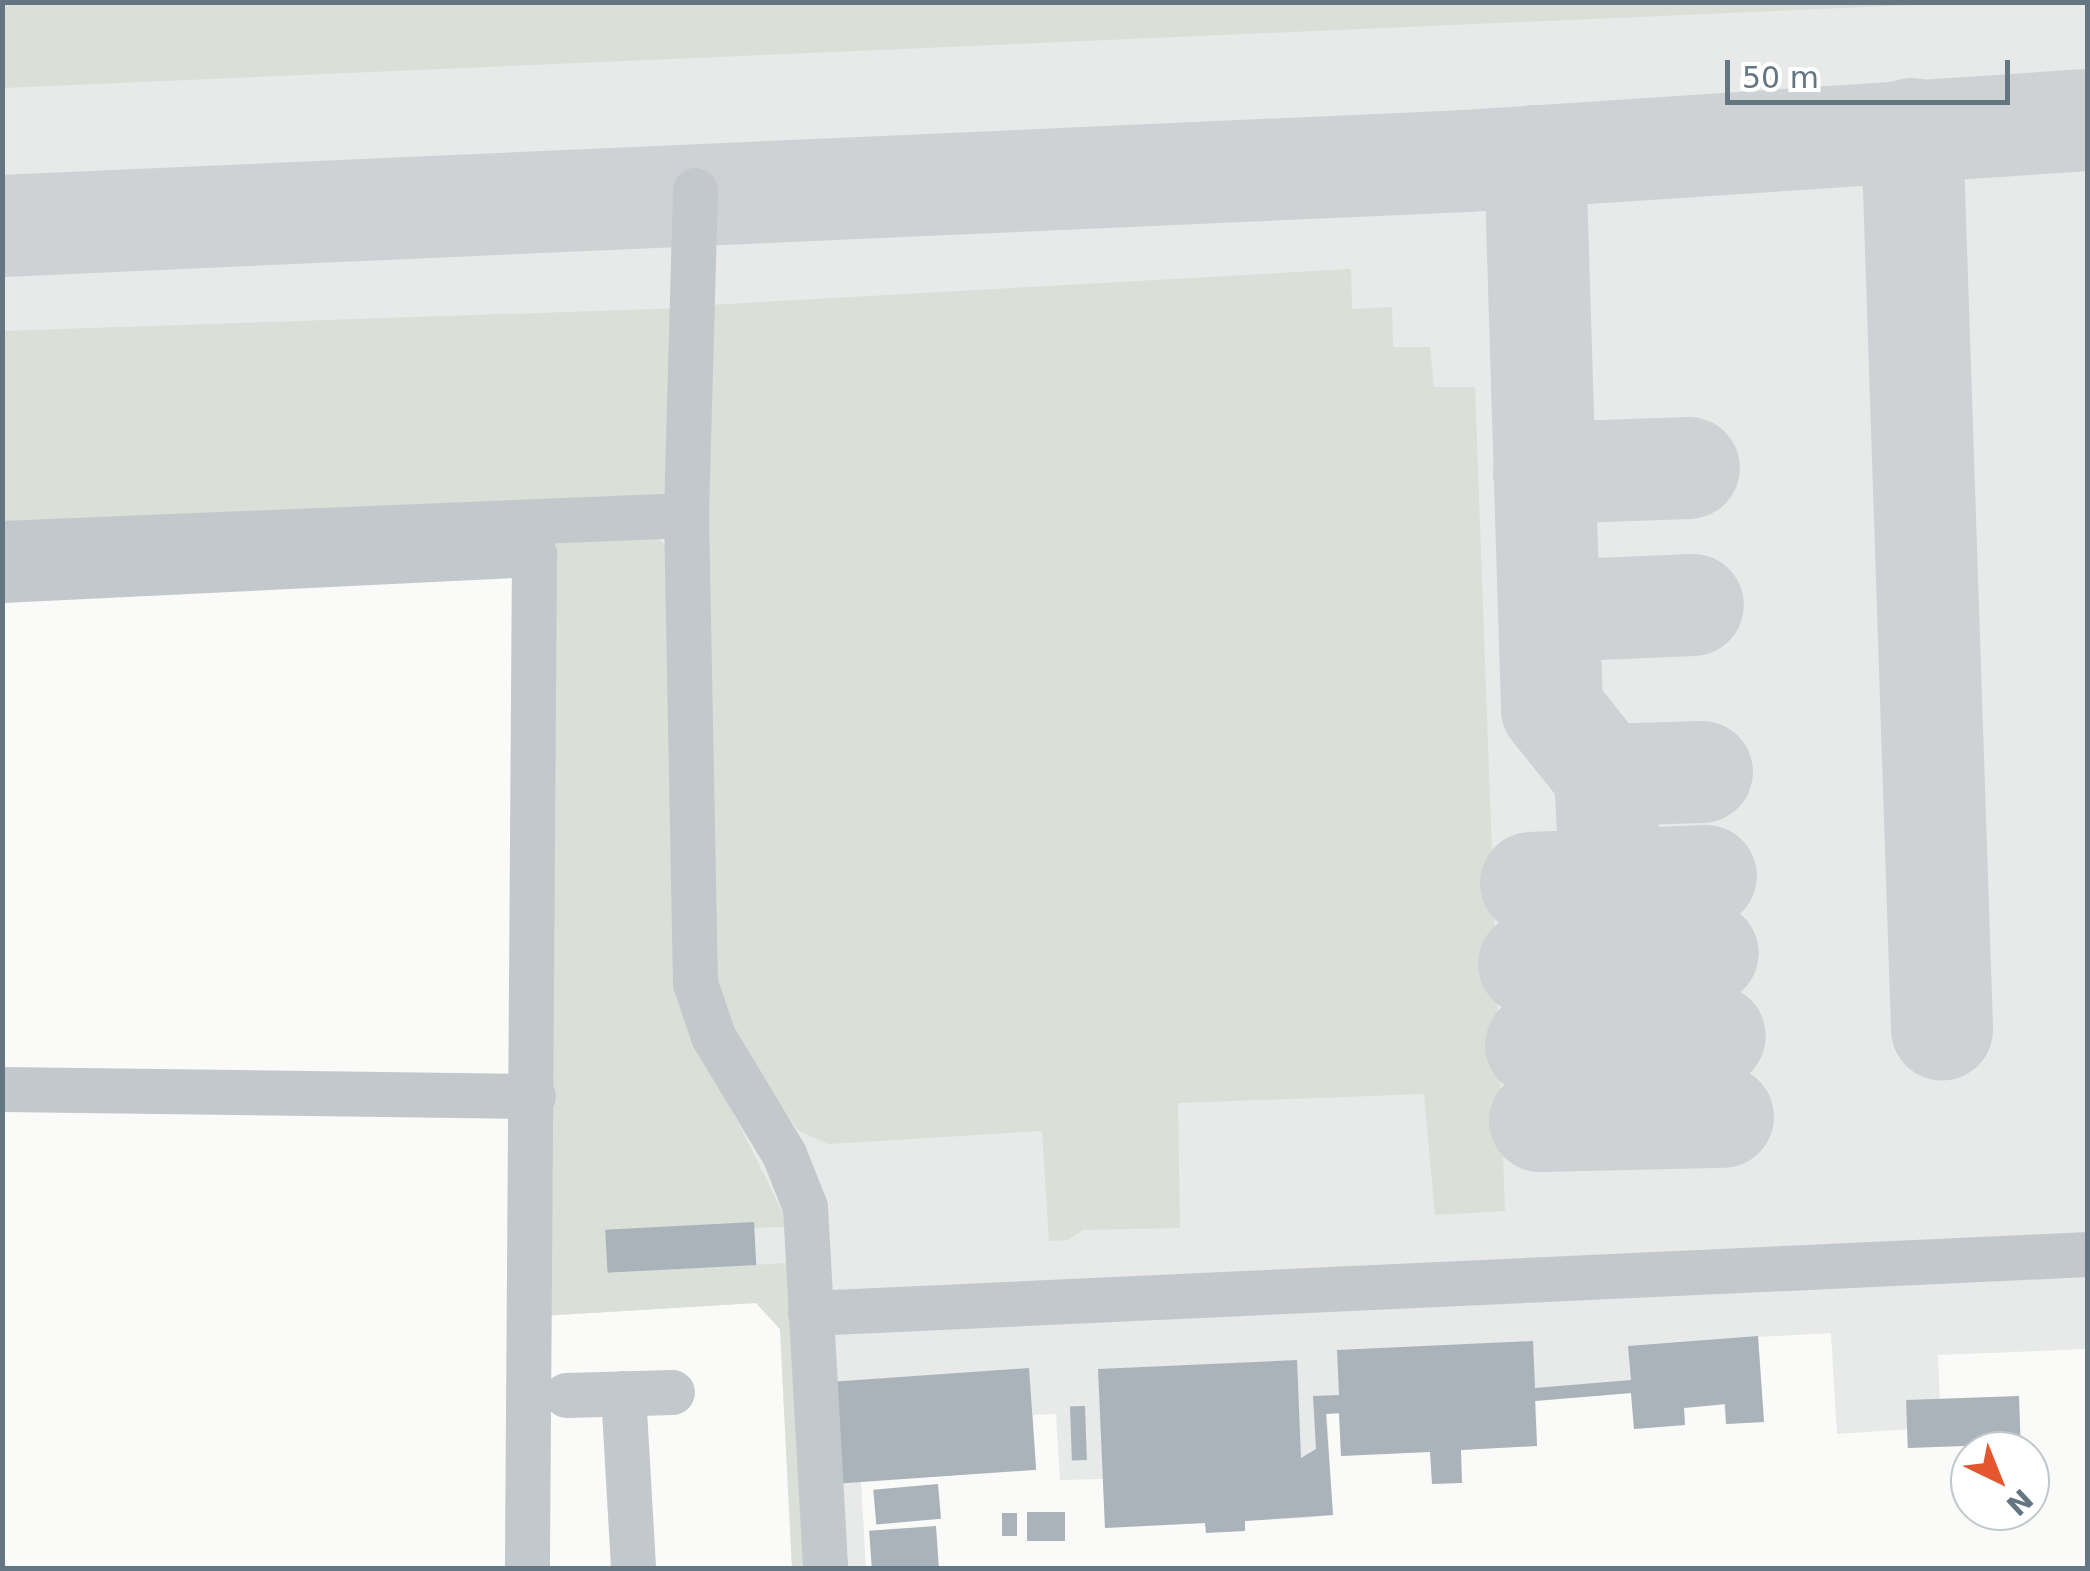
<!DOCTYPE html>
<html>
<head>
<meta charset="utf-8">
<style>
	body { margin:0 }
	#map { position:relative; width:2090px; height:1571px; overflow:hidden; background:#fafaf8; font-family:"DejaVu Sans",sans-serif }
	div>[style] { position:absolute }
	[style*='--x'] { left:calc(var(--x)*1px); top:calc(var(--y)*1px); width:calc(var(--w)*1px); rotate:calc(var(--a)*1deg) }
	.built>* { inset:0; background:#e8e9e9 }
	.green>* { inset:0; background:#dadfd7 }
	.taxiway>* { height:102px; margin:-51px; padding:0 51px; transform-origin:51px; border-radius:51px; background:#ced2d4 }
	.building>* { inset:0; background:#aab3b9; transform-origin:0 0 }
	.minor>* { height:45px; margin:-22.5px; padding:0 22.5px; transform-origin:22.5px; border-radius:22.5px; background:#c3c8cc }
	span { translate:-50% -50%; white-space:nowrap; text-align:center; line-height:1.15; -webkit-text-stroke:10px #fff; paint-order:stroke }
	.frame { position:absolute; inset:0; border:5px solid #657683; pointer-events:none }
	.north { position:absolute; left:1950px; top:1431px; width:100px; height:100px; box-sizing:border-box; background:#fff; border:2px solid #c1c8cd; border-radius:50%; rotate:137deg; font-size:28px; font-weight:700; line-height:40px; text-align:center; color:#657683 }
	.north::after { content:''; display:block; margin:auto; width:35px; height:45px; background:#e4572e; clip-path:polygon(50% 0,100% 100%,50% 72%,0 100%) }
	.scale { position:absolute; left:1725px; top:60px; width:285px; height:45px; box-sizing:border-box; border:5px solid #657683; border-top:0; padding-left:12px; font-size:30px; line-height:35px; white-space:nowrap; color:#657683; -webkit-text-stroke:8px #fff; paint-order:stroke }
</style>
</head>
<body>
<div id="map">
	<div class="built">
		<i style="clip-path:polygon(2px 3px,2087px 3px,2087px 1349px,1938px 1355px,1941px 1427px,1837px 1434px,1831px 1333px,1758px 1337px,1764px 1422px,1726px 1424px,1724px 1405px,1684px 1408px,1685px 1425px,1634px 1429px,1631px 1393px,1536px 1401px,1537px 1446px,1341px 1456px,1339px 1414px,1327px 1414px,1333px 1515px,1304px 1518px,1105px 1528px,1103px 1479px,1060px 1480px,1056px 1414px,1033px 1415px,1036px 1470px,861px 1481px,866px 1568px,792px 1568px,780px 1329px,756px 1303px,541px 1316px,552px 537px,3px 562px)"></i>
	</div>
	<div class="green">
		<i style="clip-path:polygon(3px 2px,1959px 2px,1959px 3px,3px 88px)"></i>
		<i style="clip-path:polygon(1351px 269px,1352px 309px,1392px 307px,1393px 347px,1430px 347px,1434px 387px,1475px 387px,1505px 1211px,1435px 1215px,1424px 1094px,1178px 1103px,1180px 1228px,1083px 1230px,1068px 1240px,1049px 1241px,1042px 1131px,828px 1144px,799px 1131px,726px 1034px,703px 930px,710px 305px)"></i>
		<i style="clip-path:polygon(683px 308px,674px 482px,654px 502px,3px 533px,2px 331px)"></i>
		<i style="clip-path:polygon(552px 536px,657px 537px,667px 547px,699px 1044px,784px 1215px,784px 1227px,606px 1231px,607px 1273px,787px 1263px,807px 1568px,792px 1568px,780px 1329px,756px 1303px,541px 1316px)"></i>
	</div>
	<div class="taxiway">
		<i style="--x:1912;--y:129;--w:901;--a:88.09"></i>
		<i style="--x:1535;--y:156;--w:553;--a:88.24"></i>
		<i style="--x:1552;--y:709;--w:85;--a:51.2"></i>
		<i style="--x:1605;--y:775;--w:344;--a:87"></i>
		<i style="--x:2;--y:226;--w:1466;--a:-2.54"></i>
		<i style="--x:1467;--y:161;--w:622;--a:-3.78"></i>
		<i style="--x:1544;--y:473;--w:145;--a:-2"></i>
		<i style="--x:1549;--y:611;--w:144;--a:-2.4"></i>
		<i style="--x:1605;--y:775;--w:97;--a:-1.8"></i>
		<i style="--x:1531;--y:883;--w:175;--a:-2.3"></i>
		<i style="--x:1529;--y:964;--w:179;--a:-3.5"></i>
		<i style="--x:1536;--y:1045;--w:179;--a:-2.9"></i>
		<i style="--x:1540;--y:1121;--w:183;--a:-1.3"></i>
	</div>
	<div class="building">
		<i style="left:754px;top:1222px;width:43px;height:149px;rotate:87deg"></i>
		<i style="clip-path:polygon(1758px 1336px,1764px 1422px,1726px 1424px,1725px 1404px,1684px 1408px,1685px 1425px,1634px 1429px,1631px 1393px,1535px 1401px,1537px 1446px,1461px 1450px,1462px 1483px,1432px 1484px,1430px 1452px,1341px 1456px,1339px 1413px,1326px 1414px,1333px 1515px,1245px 1521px,1245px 1531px,1206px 1533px,1205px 1523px,1105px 1528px,1098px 1369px,1297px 1360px,1301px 1458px,1316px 1449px,1313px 1396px,1339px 1395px,1337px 1350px,1533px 1341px,1535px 1388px,1631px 1380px,1628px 1346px)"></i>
		<i style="left:1029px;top:1368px;width:102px;height:204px;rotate:86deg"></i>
		<i style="left:2019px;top:1396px;width:48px;height:113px;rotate:88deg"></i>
		<i style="left:1085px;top:1406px;width:54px;height:15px;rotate:88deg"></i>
		<i style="left:938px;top:1484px;width:35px;height:65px;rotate:85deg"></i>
		<i style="left:1065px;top:1512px;width:29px;height:38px;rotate:90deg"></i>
		<i style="left:1002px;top:1513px;width:15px;height:23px"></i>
		<i style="left:936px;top:1526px;width:42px;height:67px;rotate:86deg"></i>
	</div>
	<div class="minor">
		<i style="--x:695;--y:190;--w:325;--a:91.6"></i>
		<i style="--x:686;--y:515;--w:468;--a:88.9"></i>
		<i style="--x:695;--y:983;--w:56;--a:71.2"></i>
		<i style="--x:713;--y:1036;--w:138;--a:59"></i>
		<i style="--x:784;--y:1154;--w:57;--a:68.4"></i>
		<i style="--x:805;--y:1207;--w:362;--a:86.8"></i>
		<i style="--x:2;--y:543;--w:685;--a:-2.34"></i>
		<i style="--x:2;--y:580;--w:533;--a:-2.8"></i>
		<i style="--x:534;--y:554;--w:1014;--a:90.4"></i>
		<i style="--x:2;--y:1089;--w:531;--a:0.76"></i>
		<i style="--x:810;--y:1313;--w:1279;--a:-2.64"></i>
		<i style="--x:623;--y:1393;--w:175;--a:86.7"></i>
		<i style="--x:566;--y:1395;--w:106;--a:-1.6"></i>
	</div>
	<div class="frame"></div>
	<div class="north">N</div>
	<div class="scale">50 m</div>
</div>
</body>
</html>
